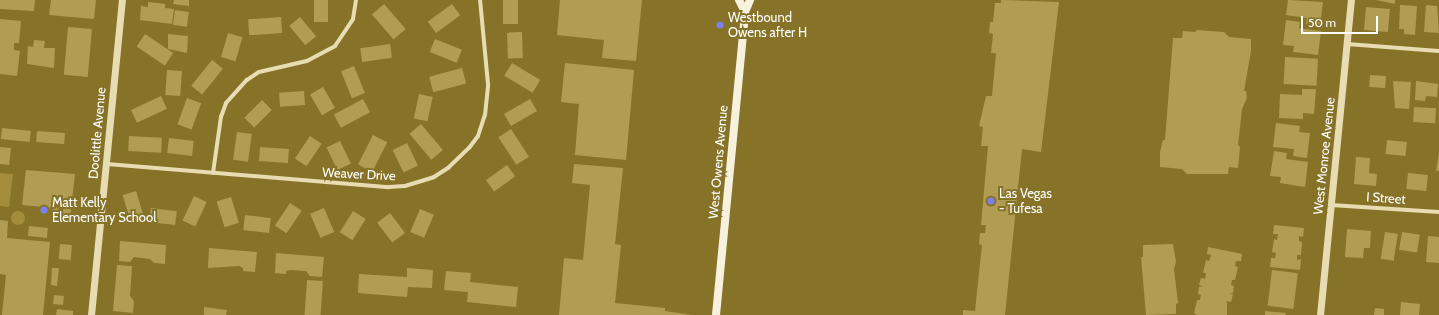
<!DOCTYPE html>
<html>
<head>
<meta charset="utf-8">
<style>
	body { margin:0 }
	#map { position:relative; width:1439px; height:315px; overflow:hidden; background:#877328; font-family:Cabin,sans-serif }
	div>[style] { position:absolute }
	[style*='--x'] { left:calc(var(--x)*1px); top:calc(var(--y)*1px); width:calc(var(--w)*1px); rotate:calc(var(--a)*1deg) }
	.green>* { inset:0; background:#a38c3c }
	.round { border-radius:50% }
	.building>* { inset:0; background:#b19c54; transform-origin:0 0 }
	.minor>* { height:4px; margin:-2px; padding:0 2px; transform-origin:2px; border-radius:2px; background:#e8dcb3 }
	.tertiary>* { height:7px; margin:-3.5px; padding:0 3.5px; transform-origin:3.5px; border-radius:3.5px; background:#e8dcb3 }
	.secondary>* { height:8px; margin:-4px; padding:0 4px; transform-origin:4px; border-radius:4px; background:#f7f2dd }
	.dots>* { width:11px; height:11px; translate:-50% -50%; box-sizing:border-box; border:2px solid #877328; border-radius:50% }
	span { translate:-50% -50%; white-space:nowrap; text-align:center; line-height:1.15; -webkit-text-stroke:4px #877328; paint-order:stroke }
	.poi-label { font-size:13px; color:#fff }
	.left { translate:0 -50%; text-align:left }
	.street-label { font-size:13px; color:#fff }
	.scale { position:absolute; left:1301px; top:16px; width:77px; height:18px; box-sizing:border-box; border:2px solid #fff; border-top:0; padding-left:5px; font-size:12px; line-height:14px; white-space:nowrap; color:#fff; -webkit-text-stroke:3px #877328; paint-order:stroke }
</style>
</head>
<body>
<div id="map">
	<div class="green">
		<i style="clip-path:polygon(0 173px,13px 174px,9px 207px,0 206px)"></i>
		<i class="round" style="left:11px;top:211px;width:14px;height:14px"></i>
	</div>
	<div class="building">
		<i style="clip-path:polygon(0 0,35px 0,34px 11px,0 9px)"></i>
		<i style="clip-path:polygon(51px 0,96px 0,94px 19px,49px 15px)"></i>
		<i style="clip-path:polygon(174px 0,189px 0,189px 6px,173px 4px)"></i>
		<i style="left:314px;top:0;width:14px;height:22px"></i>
		<i style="left:503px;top:0;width:15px;height:24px"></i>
		<i style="clip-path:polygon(560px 0,642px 0,636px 61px,602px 58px,604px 40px,557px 35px)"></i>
		<i style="clip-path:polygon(1001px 0,1059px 2px,1041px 152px,1022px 149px,1005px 315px,963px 315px,963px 310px,975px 311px,982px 245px,979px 244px,980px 233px,985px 233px,986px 225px,981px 225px,988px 146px,981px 146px,983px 127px,979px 126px,986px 96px,992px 96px,996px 53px,991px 53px,993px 34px,989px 33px,990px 22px,993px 22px,995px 3px,1001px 3px)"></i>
		<i style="clip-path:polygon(1288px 0,1323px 2px,1320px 26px,1306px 24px,1307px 18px,1286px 15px)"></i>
		<i style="clip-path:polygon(1376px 0,1395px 0,1395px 4px)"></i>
		<i style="clip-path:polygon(148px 2px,165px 4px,165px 8px,174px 9px,172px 24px,140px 20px,141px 6px,148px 7px)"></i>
		<i style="left:384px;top:4px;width:33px;height:16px;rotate:49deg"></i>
		<i style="left:452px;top:4px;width:14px;height:30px;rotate:54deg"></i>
		<i style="clip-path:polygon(1400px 5px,1417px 6px,1415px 35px,1404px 34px,1404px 29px,1399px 29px)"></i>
		<i style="clip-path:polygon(1426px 5px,1437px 6px,1439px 33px,1424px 32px)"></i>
		<i style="left:1366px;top:7px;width:24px;height:23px;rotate:5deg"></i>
		<i style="left:175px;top:10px;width:14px;height:15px;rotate:8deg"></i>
		<i style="left:281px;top:17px;width:16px;height:33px;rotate:86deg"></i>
		<i style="left:300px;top:17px;width:25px;height:14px;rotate:50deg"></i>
		<i style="clip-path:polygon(0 19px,21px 21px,19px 43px,14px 43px,14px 50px,20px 51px,17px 76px,0 74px)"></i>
		<i style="clip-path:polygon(1286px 20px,1300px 22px,1299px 28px,1321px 31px,1318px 55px,1293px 52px,1294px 46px,1283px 45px)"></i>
		<i style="left:68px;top:27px;width:24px;height:48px;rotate:5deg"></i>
		<i style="clip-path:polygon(1196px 30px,1224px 32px,1229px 37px,1251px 39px,1251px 51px,1244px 91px,1246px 91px,1247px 98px,1242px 109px,1238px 145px,1240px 147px,1238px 168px,1229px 167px,1228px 174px,1187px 174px,1182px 169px,1160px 167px,1160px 152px,1163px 140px,1165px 140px,1173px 38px,1182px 38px,1183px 31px,1196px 32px)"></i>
		<i style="left:522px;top:32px;width:26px;height:15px;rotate:88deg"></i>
		<i style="left:228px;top:33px;width:15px;height:25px;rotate:16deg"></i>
		<i style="left:145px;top:34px;width:34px;height:15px;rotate:34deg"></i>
		<i style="clip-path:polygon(168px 34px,188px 36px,187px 53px,168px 49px)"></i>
		<i style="left:435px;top:39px;width:29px;height:14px;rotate:22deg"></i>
		<i style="clip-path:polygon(34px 40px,45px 41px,44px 48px,55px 48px,54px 68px,27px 64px,28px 46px,33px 47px)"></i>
		<i style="left:390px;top:44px;width:14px;height:30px;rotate:82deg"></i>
		<i style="left:1285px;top:57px;width:33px;height:27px;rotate:3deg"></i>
		<i style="left:212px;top:60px;width:14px;height:33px;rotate:39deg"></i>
		<i style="left:512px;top:63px;width:33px;height:15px;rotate:31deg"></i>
		<i style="clip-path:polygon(565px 63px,634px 70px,626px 160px,575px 155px,579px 104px,561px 102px)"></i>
		<i style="left:354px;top:66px;width:29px;height:14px;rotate:68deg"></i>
		<i style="left:462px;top:68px;width:16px;height:34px;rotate:75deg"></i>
		<i style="left:167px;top:70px;width:15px;height:25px;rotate:4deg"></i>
		<i style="left:1370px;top:75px;width:16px;height:12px;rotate:4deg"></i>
		<i style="clip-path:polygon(1393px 81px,1411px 82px,1409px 109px,1395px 108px)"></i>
		<i style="clip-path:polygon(1416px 81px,1438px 84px,1437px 97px,1426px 96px,1425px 101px,1415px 100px)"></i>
		<i style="left:323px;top:87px;width:24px;height:15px;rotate:60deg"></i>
		<i style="clip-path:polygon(1302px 89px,1316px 89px,1314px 114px,1303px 113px,1303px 119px,1279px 118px,1280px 94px,1302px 95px)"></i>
		<i style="left:304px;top:91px;width:14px;height:25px;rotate:86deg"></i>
		<i style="left:419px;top:94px;width:14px;height:25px;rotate:12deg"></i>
		<i style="left:161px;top:96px;width:14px;height:33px;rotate:65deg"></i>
		<i style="left:187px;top:98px;width:15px;height:28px;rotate:20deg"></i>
		<i style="left:363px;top:99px;width:15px;height:33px;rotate:62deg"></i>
		<i style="left:530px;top:99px;width:14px;height:30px;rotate:60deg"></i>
		<i style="left:262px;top:100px;width:14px;height:25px;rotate:45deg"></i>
		<i style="left:1414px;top:107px;width:22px;height:15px;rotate:3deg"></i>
		<i style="clip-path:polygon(1276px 123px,1300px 126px,1299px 132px,1310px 133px,1307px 158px,1293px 156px,1294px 149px,1273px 147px)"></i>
		<i style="left:421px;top:124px;width:34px;height:15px;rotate:50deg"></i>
		<i style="left:2px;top:128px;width:29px;height:11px;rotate:6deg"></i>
		<i style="left:511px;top:129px;width:33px;height:15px;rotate:57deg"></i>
		<i style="left:37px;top:131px;width:28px;height:11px;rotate:4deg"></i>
		<i style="left:237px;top:132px;width:15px;height:28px;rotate:8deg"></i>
		<i style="left:373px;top:135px;width:16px;height:33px;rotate:27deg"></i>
		<i style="left:129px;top:136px;width:33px;height:15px;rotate:3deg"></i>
		<i style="left:310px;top:136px;width:14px;height:27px;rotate:34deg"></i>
		<i style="left:169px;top:138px;width:25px;height:15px;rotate:7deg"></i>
		<i style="left:1387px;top:140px;width:20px;height:14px;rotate:6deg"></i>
		<i style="left:340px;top:141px;width:25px;height:15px;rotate:64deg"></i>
		<i style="left:407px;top:143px;width:25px;height:16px;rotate:64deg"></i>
		<i style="clip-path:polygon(0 147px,11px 148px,9px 165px,0 164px)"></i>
		<i style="left:260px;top:147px;width:29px;height:14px;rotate:4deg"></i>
		<i style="clip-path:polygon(1274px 151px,1287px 153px,1286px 159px,1308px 162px,1305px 187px,1280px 183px,1281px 177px,1270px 176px)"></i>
		<i style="clip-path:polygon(1439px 153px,1439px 171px,1436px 171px)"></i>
		<i style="clip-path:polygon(1356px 157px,1370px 158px,1369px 173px,1377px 174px,1376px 186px,1354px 184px)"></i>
		<i style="clip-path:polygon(574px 164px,623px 168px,615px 244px,621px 245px,615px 303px,665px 308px,665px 311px,692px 315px,559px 315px,564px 258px,583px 260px,590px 185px,572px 183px)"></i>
		<i style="left:507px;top:165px;width:14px;height:26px;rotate:54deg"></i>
		<i style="clip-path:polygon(26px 170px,75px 174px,70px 218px,52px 216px,53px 208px,22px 205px)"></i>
		<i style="left:1408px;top:173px;width:20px;height:16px;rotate:6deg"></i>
		<i style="left:136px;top:191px;width:27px;height:14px;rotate:73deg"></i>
		<i style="left:194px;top:196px;width:14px;height:27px;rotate:25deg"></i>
		<i style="left:231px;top:197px;width:27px;height:15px;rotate:73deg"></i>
		<i style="left:290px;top:203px;width:14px;height:27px;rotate:34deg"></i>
		<i style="left:151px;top:208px;width:26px;height:14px;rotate:7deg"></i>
		<i style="left:324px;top:208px;width:26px;height:15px;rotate:67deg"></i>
		<i style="left:420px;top:209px;width:15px;height:25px;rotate:23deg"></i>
		<i style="left:353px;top:211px;width:15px;height:25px;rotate:32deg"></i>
		<i style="left:390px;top:213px;width:25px;height:16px;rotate:53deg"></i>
		<i style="left:245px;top:215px;width:26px;height:15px;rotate:7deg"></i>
		<i style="clip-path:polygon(0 220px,8px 221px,7px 238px,50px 242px,43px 315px,2px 315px,6px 275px,0 274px)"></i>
		<i style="clip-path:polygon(1274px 225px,1304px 228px,1303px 237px,1299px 236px,1299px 241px,1302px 242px,1301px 255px,1297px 255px,1297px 260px,1301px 259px,1300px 270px,1270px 267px,1271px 258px,1275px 258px,1276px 253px,1272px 252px,1274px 239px,1277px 240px,1278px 234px,1273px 234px)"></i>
		<i style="left:29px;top:226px;width:19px;height:10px;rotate:6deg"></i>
		<i style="clip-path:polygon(1347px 229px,1371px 231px,1370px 248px,1364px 248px,1363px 258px,1345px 257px)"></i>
		<i style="left:1385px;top:232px;width:13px;height:27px;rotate:9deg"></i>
		<i style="left:1402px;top:232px;width:18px;height:18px;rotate:9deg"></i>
		<i style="clip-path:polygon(1428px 236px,1439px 237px,1439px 263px,1426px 262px)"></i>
		<i style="clip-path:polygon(120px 241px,166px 245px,165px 264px,154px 263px,150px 259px,134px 257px,130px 262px,119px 261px)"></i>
		<i style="left:60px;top:244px;width:12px;height:15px;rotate:5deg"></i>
		<i style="clip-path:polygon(1173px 244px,1176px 262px,1174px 269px,1178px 303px,1176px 304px,1176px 314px,1146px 315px,1141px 257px,1143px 257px,1143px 245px)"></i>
		<i style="clip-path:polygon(1208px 247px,1242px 254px,1241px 261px,1236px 261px,1235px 266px,1238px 267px,1235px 280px,1232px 280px,1231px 285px,1234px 286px,1233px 293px,1229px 293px,1233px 294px,1231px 302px,1227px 301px,1227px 315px,1197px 315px,1194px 313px,1197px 300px,1200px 300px,1201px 295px,1198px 294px,1199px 287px,1203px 286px,1199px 285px,1201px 278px,1205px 279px,1206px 273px,1203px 273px,1206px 260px,1209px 261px,1211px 255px,1207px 254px)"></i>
		<i style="clip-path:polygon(209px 248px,257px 252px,255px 272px,243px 271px,243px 268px,239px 266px,208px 268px)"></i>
		<i style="clip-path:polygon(276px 253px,324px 257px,322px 277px,310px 276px,306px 271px,291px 270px,286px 271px,286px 274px,275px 273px)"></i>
		<i style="clip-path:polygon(117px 265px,132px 266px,130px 296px,134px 301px,133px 313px,113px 311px)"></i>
		<i style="clip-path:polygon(52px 268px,59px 268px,57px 286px,51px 285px)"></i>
		<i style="clip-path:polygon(407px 268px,433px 270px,432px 288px,408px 287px,407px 297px,358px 293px,359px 274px,407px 277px)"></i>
		<i style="left:1272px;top:270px;width:26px;height:36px;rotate:7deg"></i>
		<i style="clip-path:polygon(446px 271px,471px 273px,470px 282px,518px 287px,516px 307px,467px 302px,468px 292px,444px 290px)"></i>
		<i style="left:307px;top:280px;width:16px;height:35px;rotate:4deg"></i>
		<i style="left:54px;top:295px;width:10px;height:9px;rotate:6deg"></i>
		<i style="clip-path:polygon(1401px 302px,1420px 304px,1419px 315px,1400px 315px)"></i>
		<i style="clip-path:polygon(204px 307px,227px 310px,226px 315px,204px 315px)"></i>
		<i style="clip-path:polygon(1375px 308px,1384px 309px,1384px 315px,1374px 315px)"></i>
		<i style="clip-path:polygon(57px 309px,73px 311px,73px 315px,56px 315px)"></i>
		<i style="clip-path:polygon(1265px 311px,1286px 313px,1285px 315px,1265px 315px)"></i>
	</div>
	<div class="minor">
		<i style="--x:1347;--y:44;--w:92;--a:4.4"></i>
		<i style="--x:107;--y:164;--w:283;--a:4.7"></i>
		<i style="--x:389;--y:187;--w:16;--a:-4"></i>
		<i style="--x:405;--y:186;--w:30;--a:-17"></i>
		<i style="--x:434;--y:177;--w:17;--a:-33"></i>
		<i style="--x:448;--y:168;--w:29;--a:-44"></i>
		<i style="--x:469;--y:148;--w:15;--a:-53"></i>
		<i style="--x:478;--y:136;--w:22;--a:-72"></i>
		<i style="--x:485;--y:115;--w:31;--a:-84"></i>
		<i style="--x:488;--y:84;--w:84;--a:-95.4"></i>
		<i style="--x:213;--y:173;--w:57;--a:-81.9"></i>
		<i style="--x:221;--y:117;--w:15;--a:-70"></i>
		<i style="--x:226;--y:103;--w:31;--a:-48"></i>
		<i style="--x:247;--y:80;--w:14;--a:-34"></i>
		<i style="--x:259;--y:72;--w:49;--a:-12.9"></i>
		<i style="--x:307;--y:61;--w:32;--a:-28"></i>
		<i style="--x:335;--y:46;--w:32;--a:-56"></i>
		<i style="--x:353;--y:19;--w:19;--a:-81"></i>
		<i style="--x:1331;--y:205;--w:108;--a:3.7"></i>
	</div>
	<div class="tertiary">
		<i style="--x:91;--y:315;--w:317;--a:-84.4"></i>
		<i style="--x:1320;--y:315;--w:317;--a:-84.4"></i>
	</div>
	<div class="secondary">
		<i style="--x:739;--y:0;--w:13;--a:63"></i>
		<i style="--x:716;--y:315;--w:304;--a:-84.5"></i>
		<i style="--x:745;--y:12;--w:13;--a:-67"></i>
	</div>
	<div class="dots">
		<i style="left:720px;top:25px;background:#7981f0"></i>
		<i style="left:991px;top:201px;background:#7981f0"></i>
		<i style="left:44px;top:210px;background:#7981f0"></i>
	</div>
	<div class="poi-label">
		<span class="left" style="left:728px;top:25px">Westbound<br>Owens after H</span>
		<span class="left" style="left:999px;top:201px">Las Vegas<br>- Tufesa</span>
		<span class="left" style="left:52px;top:210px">Matt Kelly<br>Elementary School</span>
	</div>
	<div class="street-label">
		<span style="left:97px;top:133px;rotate:-85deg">Doolittle Avenue</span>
		<span style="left:1324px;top:156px;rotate:-84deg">West Monroe Avenue</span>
		<span style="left:718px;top:162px;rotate:-85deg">West Owens Avenue</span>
		<span style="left:359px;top:174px;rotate:3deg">Weaver Drive</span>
		<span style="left:1386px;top:198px;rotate:4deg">I Street</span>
	</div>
	<div class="scale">50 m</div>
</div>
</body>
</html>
